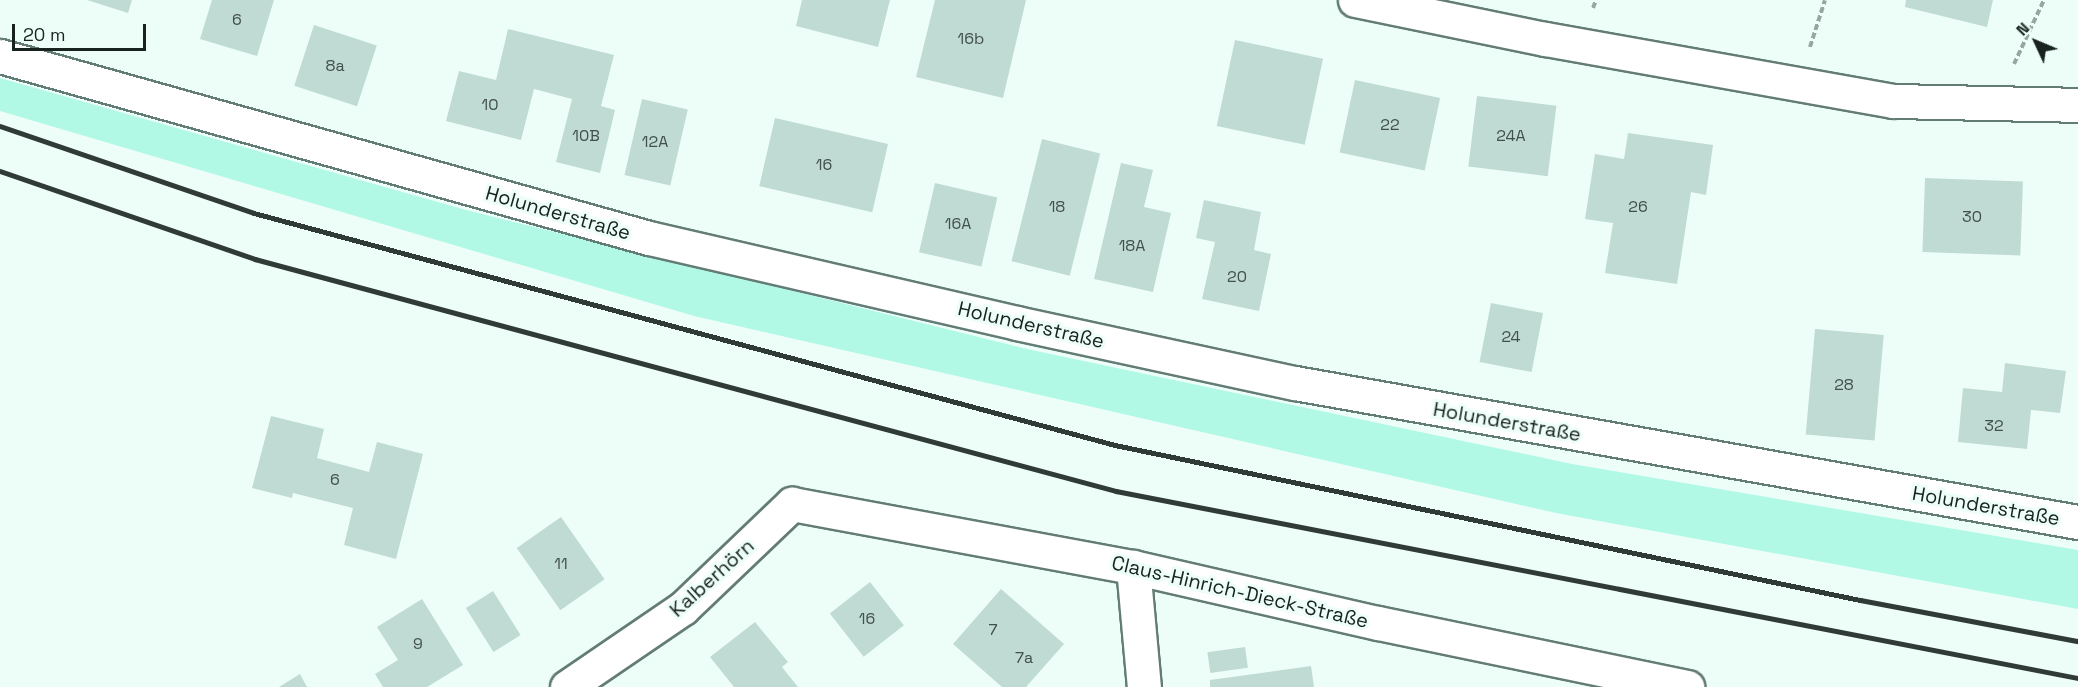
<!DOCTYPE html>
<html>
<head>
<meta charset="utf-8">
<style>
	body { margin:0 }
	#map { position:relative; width:2078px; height:687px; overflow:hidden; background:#edfef9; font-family:"Space Grotesk",sans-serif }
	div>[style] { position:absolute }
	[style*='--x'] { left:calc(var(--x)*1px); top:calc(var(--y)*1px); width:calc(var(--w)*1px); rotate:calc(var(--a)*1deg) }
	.green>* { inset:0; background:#b1f9e5 }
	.building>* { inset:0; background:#c0dbd3; transform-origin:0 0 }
	.path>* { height:4px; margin-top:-2px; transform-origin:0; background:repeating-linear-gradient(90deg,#98a6a2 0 6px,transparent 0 9px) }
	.roads { filter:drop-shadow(2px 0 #637c75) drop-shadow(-2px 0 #637c75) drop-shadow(0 2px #637c75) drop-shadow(0 -2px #637c75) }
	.street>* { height:33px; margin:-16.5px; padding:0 16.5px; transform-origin:16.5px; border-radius:16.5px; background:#fff }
	.rail>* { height:4.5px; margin:-2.25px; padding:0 2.25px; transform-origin:2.25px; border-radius:2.25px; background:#303b38 }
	span { translate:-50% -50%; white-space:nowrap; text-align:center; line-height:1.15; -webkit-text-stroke:6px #edfef9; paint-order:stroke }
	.number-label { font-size:16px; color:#42504c }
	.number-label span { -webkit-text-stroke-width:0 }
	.street-label { font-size:20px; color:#18221f }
	.north { position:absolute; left:2006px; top:12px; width:60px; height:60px; -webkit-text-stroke:4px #edfef9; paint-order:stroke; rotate:314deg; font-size:16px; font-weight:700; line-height:24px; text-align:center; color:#18221f }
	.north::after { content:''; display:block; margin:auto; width:21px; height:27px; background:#18221f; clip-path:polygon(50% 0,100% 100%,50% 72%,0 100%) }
	.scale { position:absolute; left:12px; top:24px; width:134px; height:27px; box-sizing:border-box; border:3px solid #18221f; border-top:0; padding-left:8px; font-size:18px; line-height:21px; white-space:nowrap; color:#18221f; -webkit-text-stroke:4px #edfef9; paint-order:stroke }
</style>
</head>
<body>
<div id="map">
	<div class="green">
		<i style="clip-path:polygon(0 78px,466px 210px,1027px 349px,1572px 464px,2078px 550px,2078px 609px,1556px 513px,694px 316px,0 111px)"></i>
	</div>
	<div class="building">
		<i style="clip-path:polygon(87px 0,132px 0,128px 13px)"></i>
		<i style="clip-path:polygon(212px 0,274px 0,257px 56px,200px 39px)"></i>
		<i style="clip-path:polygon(802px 0,890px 0,878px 47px,796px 26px)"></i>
		<i style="clip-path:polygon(935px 0,1026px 0,1003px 98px,916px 77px)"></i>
		<i style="clip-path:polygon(1906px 0,1993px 0,1987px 27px,1905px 7px)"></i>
		<i style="left:314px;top:25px;width:66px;height:64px;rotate:18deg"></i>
		<i style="clip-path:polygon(508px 29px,614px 55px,601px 106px,615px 110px,600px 173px,556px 162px,572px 99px,534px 89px,521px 140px,446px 121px,459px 71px,496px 80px)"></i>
		<i style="left:1235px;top:40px;width:90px;height:88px;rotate:12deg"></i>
		<i style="left:1355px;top:80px;width:87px;height:74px;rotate:12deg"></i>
		<i style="left:1477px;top:96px;width:80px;height:71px;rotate:7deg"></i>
		<i style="left:642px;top:99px;width:47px;height:78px;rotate:13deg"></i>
		<i style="left:775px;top:118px;width:116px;height:70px;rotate:13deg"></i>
		<i style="clip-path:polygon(1628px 133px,1713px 145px,1706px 195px,1691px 192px,1677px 284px,1605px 273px,1613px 223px,1585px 219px,1595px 154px,1624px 159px)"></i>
		<i style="left:1042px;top:139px;width:60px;height:126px;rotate:14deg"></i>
		<i style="clip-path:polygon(1121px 163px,1153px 170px,1144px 207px,1171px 213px,1153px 292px,1094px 279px)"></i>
		<i style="left:1925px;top:178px;width:98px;height:74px;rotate:2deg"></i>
		<i style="left:935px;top:183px;width:64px;height:71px;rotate:13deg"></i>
		<i style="clip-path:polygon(1204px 200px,1261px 212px,1254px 250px,1271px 254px,1259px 311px,1202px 299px,1215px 242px,1196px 238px)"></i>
		<i style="left:1491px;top:303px;width:53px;height:60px;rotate:11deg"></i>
		<i style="left:1815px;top:329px;width:69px;height:106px;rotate:5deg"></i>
		<i style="clip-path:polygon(2005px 363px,2066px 371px,2060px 413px,2031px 410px,2027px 449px,1958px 442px,1963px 388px,2002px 392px)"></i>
		<i style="clip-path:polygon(271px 416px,324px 429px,317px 458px,369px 472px,377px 442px,423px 454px,396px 559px,344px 545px,353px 508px,293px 493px,292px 498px,252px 488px)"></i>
		<i style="left:561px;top:517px;width:76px;height:54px;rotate:55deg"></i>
		<i style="left:870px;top:582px;width:55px;height:51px;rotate:52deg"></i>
		<i style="clip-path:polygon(1001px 589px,1064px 644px,1026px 687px,1002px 687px,953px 644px)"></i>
		<i style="left:493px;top:591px;width:52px;height:32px;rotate:58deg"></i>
		<i style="clip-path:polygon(422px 599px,463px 665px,427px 687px,383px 687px,375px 674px,398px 660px,377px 627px)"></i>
		<i style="clip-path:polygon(755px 622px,788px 662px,782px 667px,798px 687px,734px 687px,710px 657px)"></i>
		<i style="left:1245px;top:647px;width:21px;height:38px;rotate:82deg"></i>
		<i style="clip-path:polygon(1311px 666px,1314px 687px,1210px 687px,1210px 680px)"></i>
		<i style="clip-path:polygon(300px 674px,307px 687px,279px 687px)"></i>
	</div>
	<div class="path">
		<i style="--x:1593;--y:8;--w:9;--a:-69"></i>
		<i style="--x:1810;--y:47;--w:49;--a:-72.3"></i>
		<i style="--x:2014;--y:64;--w:71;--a:-64.9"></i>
	</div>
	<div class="roads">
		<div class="street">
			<i style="--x:1355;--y:0;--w:194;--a:11.6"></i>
			<i style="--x:1545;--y:39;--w:353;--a:10.1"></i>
			<i style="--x:1893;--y:101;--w:185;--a:1.2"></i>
			<i style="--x:0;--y:56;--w:674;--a:15.67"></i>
			<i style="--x:649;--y:238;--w:378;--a:13"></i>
			<i style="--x:1017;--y:323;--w:284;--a:12.2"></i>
			<i style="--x:1295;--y:383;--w:795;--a:10.07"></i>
			<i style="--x:1133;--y:567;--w:121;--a:84.8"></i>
			<i style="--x:567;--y:687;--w:140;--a:-34.3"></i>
			<i style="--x:683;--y:608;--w:151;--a:-43.7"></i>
			<i style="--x:792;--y:504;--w:347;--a:10.5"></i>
			<i style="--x:1133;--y:567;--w:251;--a:12.9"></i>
			<i style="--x:1378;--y:623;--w:316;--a:11.7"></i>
		</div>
	</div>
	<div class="rail">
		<i style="--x:0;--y:126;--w:268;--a:18.9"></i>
		<i style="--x:254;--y:213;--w:892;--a:15.08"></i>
		<i style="--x:1115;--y:445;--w:761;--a:11.75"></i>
		<i style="--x:1860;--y:600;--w:222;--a:10.7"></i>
		<i style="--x:0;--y:171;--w:270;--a:19"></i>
		<i style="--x:255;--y:259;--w:892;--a:15.08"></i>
		<i style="--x:1116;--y:491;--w:980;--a:11"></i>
	</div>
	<div class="number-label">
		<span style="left:237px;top:20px">6</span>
		<span style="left:971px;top:39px">16b</span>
		<span style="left:335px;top:66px">8a</span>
		<span style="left:490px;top:105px">10</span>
		<span style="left:1390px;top:125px">22</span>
		<span style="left:586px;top:136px">10B</span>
		<span style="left:1511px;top:136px">24A</span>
		<span style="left:655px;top:142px">12A</span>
		<span style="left:824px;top:165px">16</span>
		<span style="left:1057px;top:207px">18</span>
		<span style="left:1638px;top:207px">26</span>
		<span style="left:1972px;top:217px">30</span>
		<span style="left:958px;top:224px">16A</span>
		<span style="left:1132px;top:246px">18A</span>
		<span style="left:1237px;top:277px">20</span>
		<span style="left:1511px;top:337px">24</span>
		<span style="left:1844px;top:385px">28</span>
		<span style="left:1994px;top:426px">32</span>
		<span style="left:335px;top:480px">6</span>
		<span style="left:561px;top:564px">11</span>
		<span style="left:867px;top:619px">16</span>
		<span style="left:993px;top:630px">7</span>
		<span style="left:418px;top:644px">9</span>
		<span style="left:1024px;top:658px">7a</span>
	</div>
	<div class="street-label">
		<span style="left:558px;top:213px;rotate:16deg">Holunderstraße</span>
		<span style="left:1031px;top:325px;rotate:13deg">Holunderstraße</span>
		<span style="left:1507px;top:422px;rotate:10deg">Holunderstraße</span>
		<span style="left:1986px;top:506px;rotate:10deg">Holunderstraße</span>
		<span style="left:712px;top:578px;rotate:-42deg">Kalberhörn</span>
		<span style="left:1240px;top:592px;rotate:13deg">Claus-Hinrich-Dieck-Straße</span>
	</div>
	<div class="north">N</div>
	<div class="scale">20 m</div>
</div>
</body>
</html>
